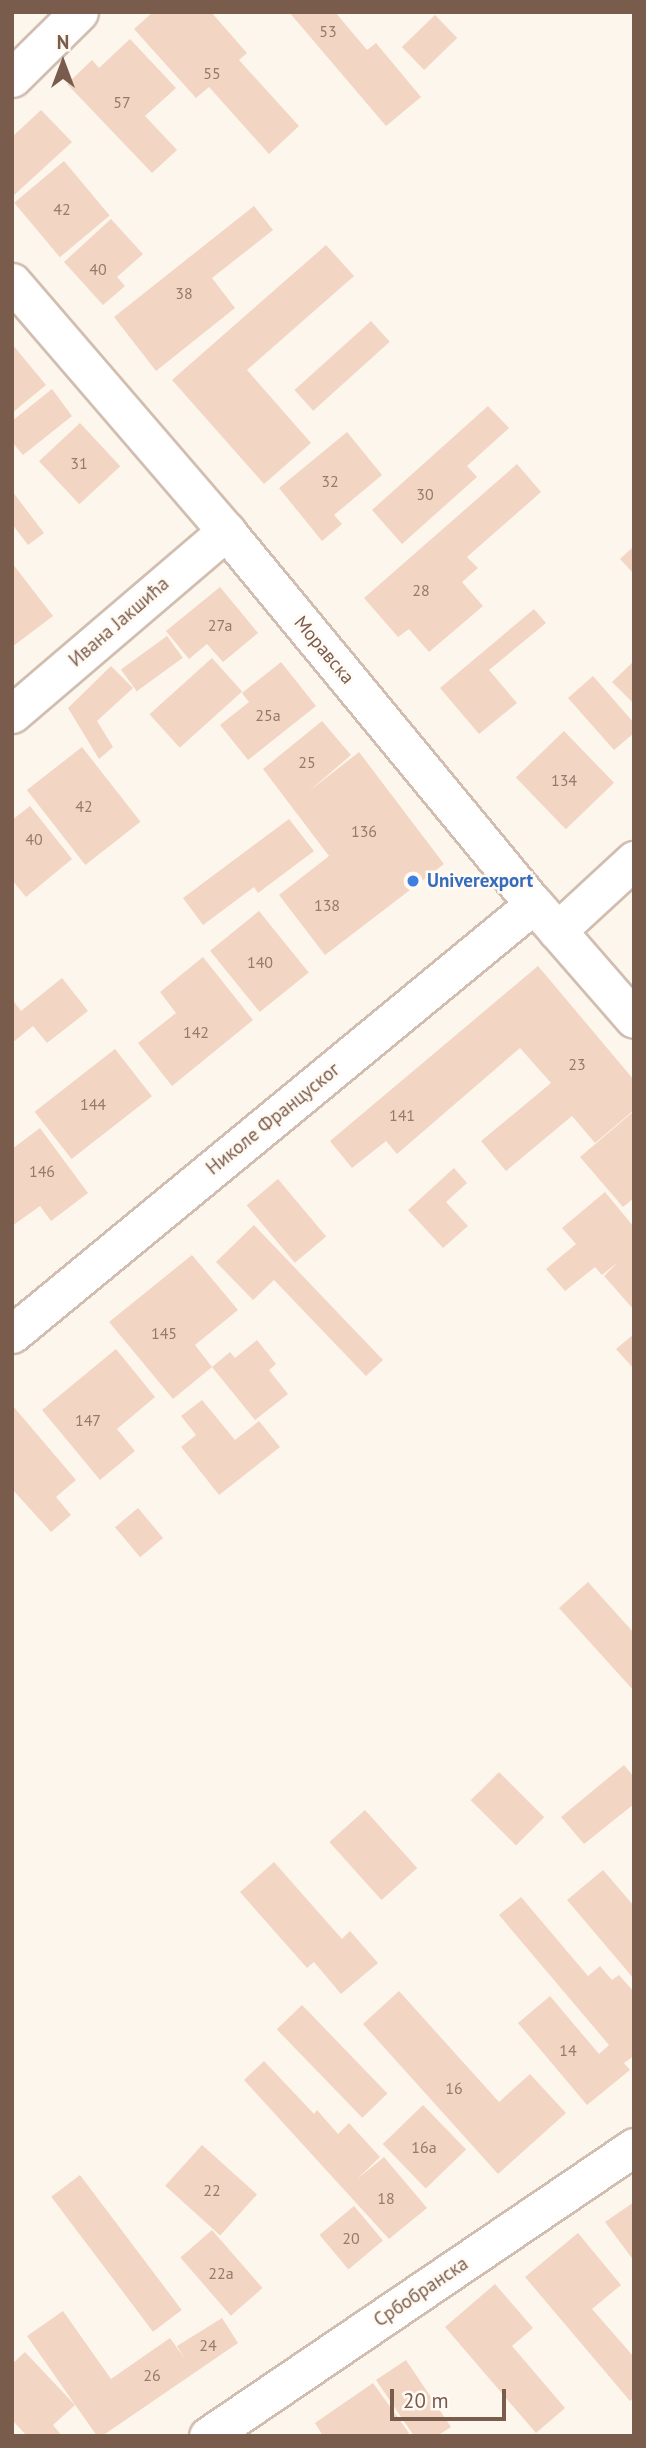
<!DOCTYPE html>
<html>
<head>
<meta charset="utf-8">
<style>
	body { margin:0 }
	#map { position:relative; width:646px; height:2448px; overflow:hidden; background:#fdf6ec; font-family:"PT Sans",sans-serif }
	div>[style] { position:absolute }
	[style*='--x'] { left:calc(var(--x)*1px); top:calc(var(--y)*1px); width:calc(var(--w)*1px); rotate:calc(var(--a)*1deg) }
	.building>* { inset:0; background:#f3d5c3; transform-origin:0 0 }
	.roads { filter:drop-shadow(2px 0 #d1beb0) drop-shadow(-2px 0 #d1beb0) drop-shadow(0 2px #d1beb0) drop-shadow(0 -2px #d1beb0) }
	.street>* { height:37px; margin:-18.5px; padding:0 18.5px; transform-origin:18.5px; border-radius:18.5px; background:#fff }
	.dots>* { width:19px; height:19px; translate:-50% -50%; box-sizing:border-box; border:4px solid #fffaf3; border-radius:50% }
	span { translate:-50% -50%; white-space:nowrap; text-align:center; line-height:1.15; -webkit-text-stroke:5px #fffaf3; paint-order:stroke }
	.number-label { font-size:16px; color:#987a6a }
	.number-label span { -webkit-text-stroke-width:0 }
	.street-label { font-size:19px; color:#7a5c4d }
	.shop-label { font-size:19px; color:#366cbe; font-weight:700 }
	.left { translate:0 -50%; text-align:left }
	.frame { position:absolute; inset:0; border:14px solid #7a5c4d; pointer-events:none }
	.north { position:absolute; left:28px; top:28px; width:70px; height:70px; -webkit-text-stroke:5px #fffaf3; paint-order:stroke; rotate:0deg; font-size:19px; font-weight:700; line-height:28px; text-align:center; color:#7a5c4d }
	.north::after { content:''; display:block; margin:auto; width:24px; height:32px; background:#7a5c4d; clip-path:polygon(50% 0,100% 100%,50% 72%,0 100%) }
	.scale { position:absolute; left:390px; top:2389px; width:116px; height:32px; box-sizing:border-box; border:4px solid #7a5c4d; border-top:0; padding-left:9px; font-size:21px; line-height:24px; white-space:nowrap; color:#7a5c4d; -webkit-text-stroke:5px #fffaf3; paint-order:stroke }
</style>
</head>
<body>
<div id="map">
	<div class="building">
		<i style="clip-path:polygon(153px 12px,211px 12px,247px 53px,239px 60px,299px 126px,269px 154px,209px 87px,196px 98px,134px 29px)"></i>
		<i style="clip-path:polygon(289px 12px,335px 12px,367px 50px,376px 43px,421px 97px,386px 126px)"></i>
		<i style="left:435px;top:15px;width:32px;height:46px;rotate:46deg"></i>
		<i style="clip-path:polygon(130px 39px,176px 88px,145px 116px,177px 150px,152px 173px,67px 84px,92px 60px,99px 68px)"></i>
		<i style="clip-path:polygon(41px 110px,72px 142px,12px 197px,12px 137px)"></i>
		<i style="left:64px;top:161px;width:71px;height:65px;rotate:50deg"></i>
		<i style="clip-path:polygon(254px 206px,273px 230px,212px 278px,235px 308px,156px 371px,114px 317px)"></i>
		<i style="clip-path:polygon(111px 219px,143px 254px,117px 277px,125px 286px,103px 305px,64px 262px)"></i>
		<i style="clip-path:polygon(326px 245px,354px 276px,247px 370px,311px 443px,264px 484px,172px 380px)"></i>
		<i style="left:371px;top:321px;width:28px;height:103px;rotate:48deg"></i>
		<i style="clip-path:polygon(12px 344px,46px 385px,12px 413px)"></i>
		<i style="clip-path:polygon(52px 389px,72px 416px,23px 455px,12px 442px,12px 421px)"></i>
		<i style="clip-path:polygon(488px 406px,509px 428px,467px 466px,477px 477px,402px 544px,372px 510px)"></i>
		<i style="left:80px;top:423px;width:59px;height:56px;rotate:47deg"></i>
		<i style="clip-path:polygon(347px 432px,382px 475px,334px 515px,342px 524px,322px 541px,279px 488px)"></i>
		<i style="clip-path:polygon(517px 464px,541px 492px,467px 557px,478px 568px,462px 582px,483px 606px,429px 652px,409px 629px,398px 637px,364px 598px)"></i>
		<i style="clip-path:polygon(12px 491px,44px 533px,28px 545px,12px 524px)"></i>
		<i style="clip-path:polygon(634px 546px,634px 574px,620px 559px)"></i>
		<i style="clip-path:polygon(12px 563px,53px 616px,12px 647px)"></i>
		<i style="clip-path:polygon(220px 587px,258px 633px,223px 662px,207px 644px,189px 659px,166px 631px)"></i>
		<i style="clip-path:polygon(534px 609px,546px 623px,489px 670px,517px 703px,479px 734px,440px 688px)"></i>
		<i style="left:167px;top:636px;width:27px;height:57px;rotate:54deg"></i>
		<i style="left:212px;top:658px;width:45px;height:84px;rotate:48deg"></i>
		<i style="clip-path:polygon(634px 661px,634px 704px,612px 682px)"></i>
		<i style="clip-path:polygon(281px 662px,316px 706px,248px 760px,220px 725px,249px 702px,242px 693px)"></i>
		<i style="clip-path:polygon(111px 666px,133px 688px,97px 721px,113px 747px,99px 759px,68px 708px)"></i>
		<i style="clip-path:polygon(593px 676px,634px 723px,634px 733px,614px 750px,568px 698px)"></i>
		<i style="clip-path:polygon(322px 721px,351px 755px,308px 792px,359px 752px,444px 864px,325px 955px,279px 895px,329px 856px,263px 769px)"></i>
		<i style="left:564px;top:731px;width:72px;height:67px;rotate:46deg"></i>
		<i style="left:82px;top:747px;width:95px;height:70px;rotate:52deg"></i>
		<i style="clip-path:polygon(30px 806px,72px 859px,26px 897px,12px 880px,12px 820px)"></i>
		<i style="clip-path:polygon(289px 819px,314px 851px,258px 893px,254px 887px,203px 925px,183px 898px)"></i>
		<i style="left:259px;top:911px;width:79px;height:63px;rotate:51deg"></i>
		<i style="clip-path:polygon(203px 957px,253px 1020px,172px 1086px,138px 1043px,176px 1013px,160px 992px)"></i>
		<i style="clip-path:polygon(538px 966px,634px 1080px,634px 1110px,595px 1143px,572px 1116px,506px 1171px,481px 1141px,551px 1083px,520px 1048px,397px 1154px,386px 1141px,352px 1168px,330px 1141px)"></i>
		<i style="clip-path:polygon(62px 978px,88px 1011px,47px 1043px,33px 1026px,12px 1043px,12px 999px,21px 1011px)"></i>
		<i style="left:115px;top:1049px;width:60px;height:102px;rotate:52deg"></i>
		<i style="clip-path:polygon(634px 1111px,634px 1198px,623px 1207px,580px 1157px)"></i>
		<i style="clip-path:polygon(40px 1128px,88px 1193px,51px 1221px,40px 1206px,12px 1226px,12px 1149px)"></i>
		<i style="clip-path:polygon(454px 1168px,467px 1183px,446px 1202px,468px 1226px,443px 1248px,408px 1210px)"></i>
		<i style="left:278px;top:1179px;width:75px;height:41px;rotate:50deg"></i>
		<i style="clip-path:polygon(605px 1192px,634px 1227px,634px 1310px,604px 1276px,618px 1262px,602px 1275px,595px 1267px,565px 1291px,546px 1269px,576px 1244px,562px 1228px)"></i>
		<i style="clip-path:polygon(254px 1225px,383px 1360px,366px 1376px,274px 1280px,253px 1300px,216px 1262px)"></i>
		<i style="clip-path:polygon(192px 1255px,238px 1310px,195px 1345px,212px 1367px,230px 1352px,235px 1358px,257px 1340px,276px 1364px,269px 1370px,288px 1394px,255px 1420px,212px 1367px,173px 1399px,109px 1322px)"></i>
		<i style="clip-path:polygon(634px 1334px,634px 1369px,616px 1349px)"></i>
		<i style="clip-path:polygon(116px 1349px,155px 1397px,117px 1429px,135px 1451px,100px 1480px,42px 1410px)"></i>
		<i style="clip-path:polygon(202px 1400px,235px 1440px,259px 1421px,280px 1447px,219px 1495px,181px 1447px,196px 1435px,181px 1416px)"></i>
		<i style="clip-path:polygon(12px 1405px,76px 1480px,56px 1497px,71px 1515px,51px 1532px,12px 1489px)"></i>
		<i style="left:138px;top:1508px;width:39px;height:30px;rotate:50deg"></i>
		<i style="clip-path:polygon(588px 1582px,634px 1633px,634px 1691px,559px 1608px)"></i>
		<i style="clip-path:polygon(624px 1765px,634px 1777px,634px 1804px,584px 1844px,561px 1817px)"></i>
		<i style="left:499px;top:1772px;width:64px;height:40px;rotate:45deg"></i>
		<i style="left:365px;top:1810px;width:78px;height:48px;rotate:48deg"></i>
		<i style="clip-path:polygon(274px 1862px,342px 1939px,350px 1931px,378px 1963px,341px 1994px,314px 1962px,307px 1968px,240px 1892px)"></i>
		<i style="clip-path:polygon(603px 1870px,634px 1906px,634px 1979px,567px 1900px)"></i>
		<i style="clip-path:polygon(521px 1897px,588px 1976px,600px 1966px,612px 1980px,619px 1975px,634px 1992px,634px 2056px,624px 2063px,630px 2070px,587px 2105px,518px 2023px,550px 1996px,599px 2054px,609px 2045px,499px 1915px)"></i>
		<i style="clip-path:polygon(399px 1991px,499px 2102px,530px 2074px,566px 2113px,498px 2174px,363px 2024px)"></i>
		<i style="left:302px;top:2005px;width:123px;height:35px;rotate:46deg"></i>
		<i style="clip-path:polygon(264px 2061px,314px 2114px,317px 2110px,338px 2134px,349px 2123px,380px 2157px,356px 2180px,384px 2157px,427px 2208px,389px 2239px,244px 2080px)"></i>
		<i style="left:423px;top:2105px;width:62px;height:56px;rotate:46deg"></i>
		<i style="left:202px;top:2145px;width:74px;height:55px;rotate:42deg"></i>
		<i style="left:80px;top:2175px;width:169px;height:36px;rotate:53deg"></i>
		<i style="clip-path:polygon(634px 2202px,634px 2261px,605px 2222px)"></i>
		<i style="left:354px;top:2206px;width:45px;height:45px;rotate:50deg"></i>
		<i style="left:212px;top:2230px;width:77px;height:42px;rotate:49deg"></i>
		<i style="clip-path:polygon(578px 2233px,621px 2285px,592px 2309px,634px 2357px,634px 2398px,630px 2401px,525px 2277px)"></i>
		<i style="clip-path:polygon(495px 2284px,533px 2328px,512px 2346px,565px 2408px,536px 2433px,445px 2327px)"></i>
		<i style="clip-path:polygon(63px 2311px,111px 2379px,170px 2338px,185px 2359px,177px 2346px,222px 2318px,238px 2343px,102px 2436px,97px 2436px,27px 2336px)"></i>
		<i style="clip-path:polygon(25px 2352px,75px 2405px,53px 2425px,62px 2436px,27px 2436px,12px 2420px,12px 2364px)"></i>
		<i style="clip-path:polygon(406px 2360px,451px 2427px,437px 2436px,414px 2436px,376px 2380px)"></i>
		<i style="clip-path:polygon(373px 2383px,409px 2433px,405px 2436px,323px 2436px,315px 2423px)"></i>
	</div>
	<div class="roads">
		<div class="street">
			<i style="--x:12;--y:78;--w:94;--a:-44.6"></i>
			<i style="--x:12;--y:282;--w:328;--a:49.3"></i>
			<i style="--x:226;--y:531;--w:484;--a:50.5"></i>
			<i style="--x:534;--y:904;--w:152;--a:49"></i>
			<i style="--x:12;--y:714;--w:282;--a:-40.5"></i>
			<i style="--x:557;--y:931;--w:105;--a:-42.7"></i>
			<i style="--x:12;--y:1334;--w:676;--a:-39.48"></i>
			<i style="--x:208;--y:2436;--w:515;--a:-34.15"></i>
		</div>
	</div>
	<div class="dots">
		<i style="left:413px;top:881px;background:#3f7fe0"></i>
	</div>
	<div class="number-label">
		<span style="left:328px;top:31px">53</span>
		<span style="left:212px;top:73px">55</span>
		<span style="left:122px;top:102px">57</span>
		<span style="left:62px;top:209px">42</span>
		<span style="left:98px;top:269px">40</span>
		<span style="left:184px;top:293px">38</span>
		<span style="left:79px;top:463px">31</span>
		<span style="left:330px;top:481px">32</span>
		<span style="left:425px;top:494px">30</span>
		<span style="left:421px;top:590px">28</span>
		<span style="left:220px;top:625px">27a</span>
		<span style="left:268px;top:715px">25a</span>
		<span style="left:307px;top:762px">25</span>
		<span style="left:564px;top:780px">134</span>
		<span style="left:84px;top:806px">42</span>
		<span style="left:364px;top:831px">136</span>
		<span style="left:34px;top:839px">40</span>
		<span style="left:327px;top:905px">138</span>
		<span style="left:260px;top:962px">140</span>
		<span style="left:196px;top:1032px">142</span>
		<span style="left:577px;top:1064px">23</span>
		<span style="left:93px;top:1104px">144</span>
		<span style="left:402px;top:1115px">141</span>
		<span style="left:42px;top:1171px">146</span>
		<span style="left:164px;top:1333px">145</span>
		<span style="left:88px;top:1420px">147</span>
		<span style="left:568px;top:2050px">14</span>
		<span style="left:454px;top:2088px">16</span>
		<span style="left:424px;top:2147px">16a</span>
		<span style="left:212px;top:2190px">22</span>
		<span style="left:386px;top:2198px">18</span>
		<span style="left:351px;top:2238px">20</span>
		<span style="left:221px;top:2273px">22a</span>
		<span style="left:208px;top:2345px">24</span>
		<span style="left:152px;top:2375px">26</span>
	</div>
	<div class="street-label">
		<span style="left:119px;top:622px;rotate:-41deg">Ивана Јакшића</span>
		<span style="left:324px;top:650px;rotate:50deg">Моравска</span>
		<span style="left:273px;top:1119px;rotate:-39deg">Николе Француског</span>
		<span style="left:421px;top:2292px;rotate:-34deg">Србобранска</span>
	</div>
	<div class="shop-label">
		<span class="left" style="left:427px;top:881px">Univerexport</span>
	</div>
	<div class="frame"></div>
	<div class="north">N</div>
	<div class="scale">20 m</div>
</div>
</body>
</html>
